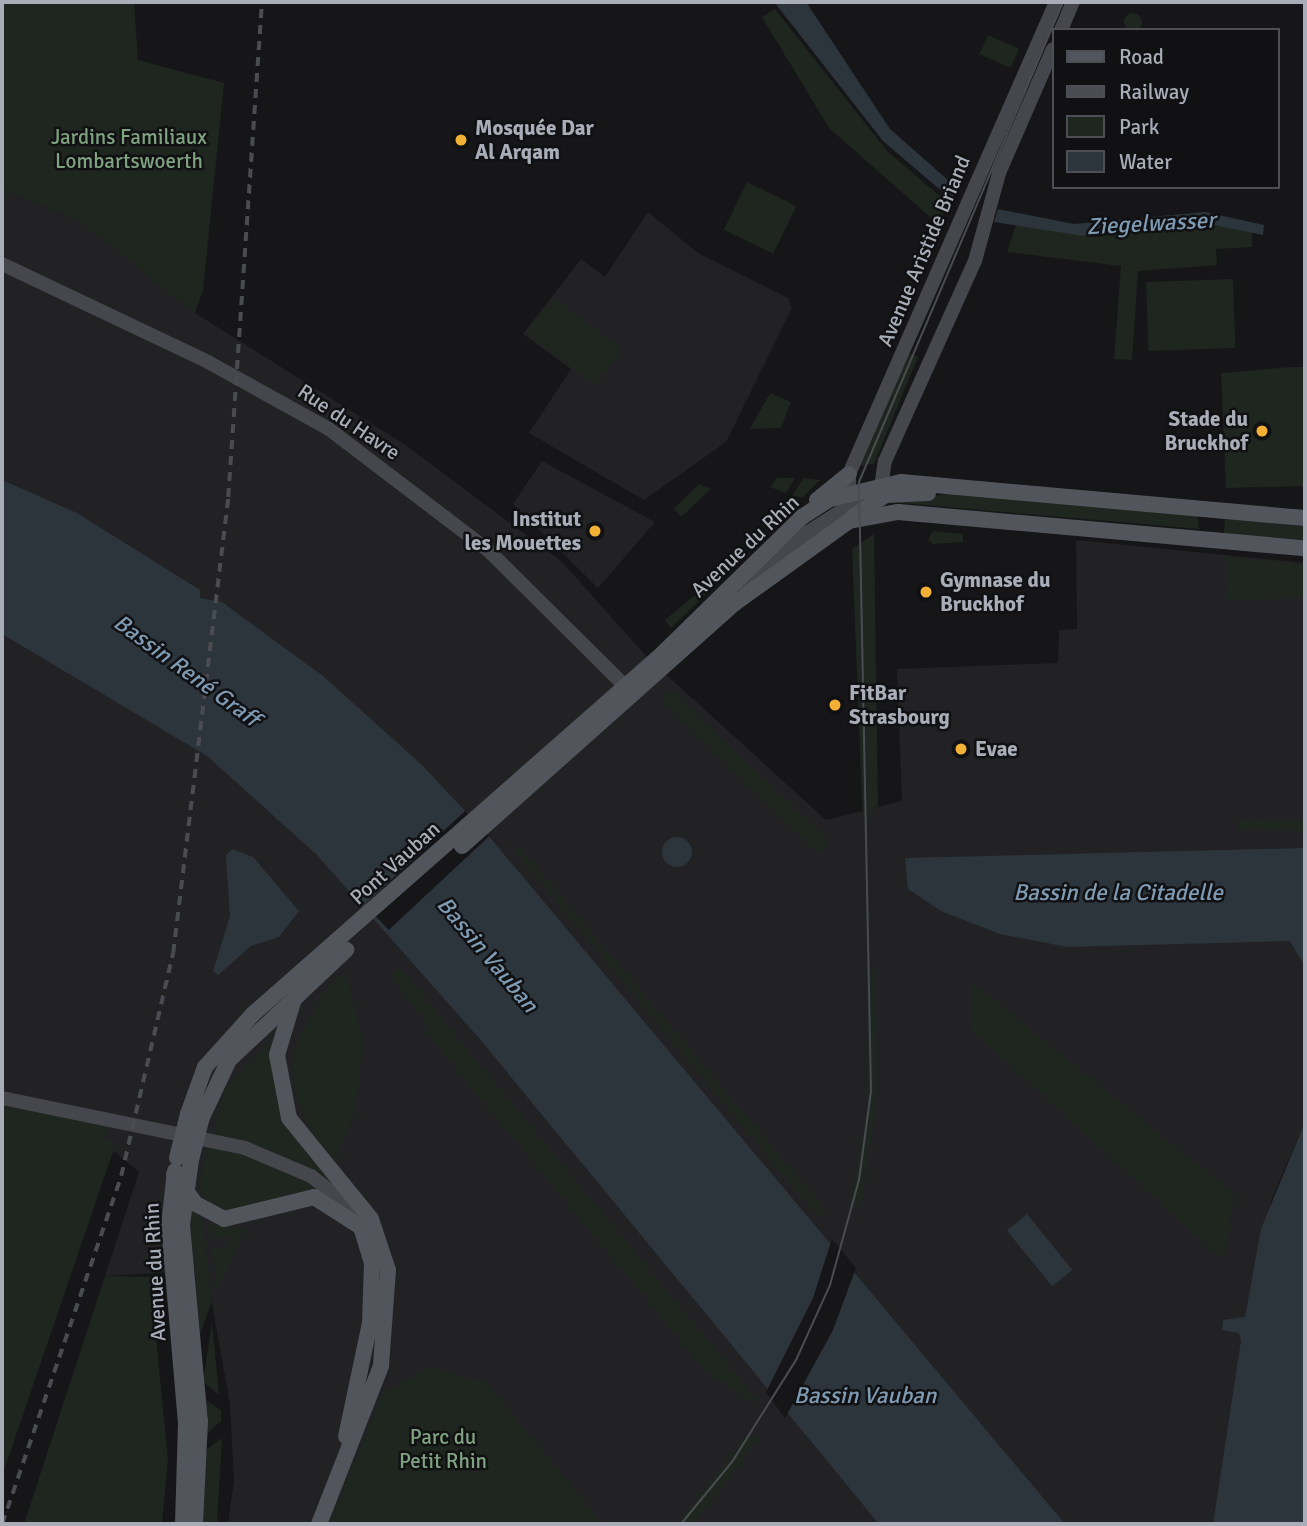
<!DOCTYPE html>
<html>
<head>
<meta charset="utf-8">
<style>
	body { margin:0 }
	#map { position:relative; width:1307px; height:1526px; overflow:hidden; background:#161618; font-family:Signika,sans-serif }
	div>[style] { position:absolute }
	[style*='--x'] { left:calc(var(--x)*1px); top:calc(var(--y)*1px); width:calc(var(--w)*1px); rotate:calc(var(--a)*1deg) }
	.built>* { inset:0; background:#222225 }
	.green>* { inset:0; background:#1e261f; transform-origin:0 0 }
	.round { border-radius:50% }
	.water>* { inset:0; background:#2c353c; transform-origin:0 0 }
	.pier>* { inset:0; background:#161618; transform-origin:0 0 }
	.secondary>* { height:14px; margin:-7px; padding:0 7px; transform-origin:7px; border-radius:7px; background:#45474d }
	.primary>* { height:16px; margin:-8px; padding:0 8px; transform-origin:8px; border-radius:8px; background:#53555c }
	.tram>* { height:2px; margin:-1px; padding:0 1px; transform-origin:1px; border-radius:1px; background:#4a4c52 }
	.rail>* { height:3.5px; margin-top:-1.75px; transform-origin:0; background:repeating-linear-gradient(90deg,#4a4c52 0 9px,transparent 0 16px) }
	.primary-bridge>* { height:16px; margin:-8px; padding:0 8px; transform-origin:8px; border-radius:8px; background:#53555c }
	.dots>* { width:19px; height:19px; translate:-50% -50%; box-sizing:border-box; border:4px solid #111113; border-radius:50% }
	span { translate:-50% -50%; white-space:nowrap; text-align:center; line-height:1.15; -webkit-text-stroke:5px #111113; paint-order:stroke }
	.poi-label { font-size:21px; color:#a8adb8; font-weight:700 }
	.left { translate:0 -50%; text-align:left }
	.right { translate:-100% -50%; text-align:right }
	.park-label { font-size:21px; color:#7fa381 }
	.street-label { font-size:21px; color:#a8adb8 }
	.water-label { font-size:23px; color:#7f9bb3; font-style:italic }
	.frame { position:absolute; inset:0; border:4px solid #a8adb8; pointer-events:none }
	.legend { position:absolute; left:1052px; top:28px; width:228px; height:161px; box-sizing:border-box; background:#111113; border:2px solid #4d4f55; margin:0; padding:9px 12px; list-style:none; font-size:21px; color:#a8adb8 }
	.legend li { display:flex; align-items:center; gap:14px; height:35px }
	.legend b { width:35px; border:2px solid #4d4f55 }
</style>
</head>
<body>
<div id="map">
	<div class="built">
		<i style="clip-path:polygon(2px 189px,81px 222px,195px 313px,407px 446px,562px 562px,648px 658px,826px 820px,902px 801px,897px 669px,1058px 663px,1059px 630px,1077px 629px,1076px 540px,1305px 563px,1305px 1122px,1271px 1201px,1213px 1524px,228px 1524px,234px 1480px,230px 1404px,206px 1270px,105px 1276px,139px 1172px,109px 1147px,2px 1120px)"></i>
		<i style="clip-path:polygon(648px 212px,698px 253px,788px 298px,792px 308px,726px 442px,644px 500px,529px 433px,571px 369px,523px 334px,581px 259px,605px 277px)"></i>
		<i style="clip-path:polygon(542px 461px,655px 522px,598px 588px,513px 504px)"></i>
	</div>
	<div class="green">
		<i style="clip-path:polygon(2px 2px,134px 2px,138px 60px,224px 83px,203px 290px,195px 313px,81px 222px,2px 189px)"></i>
		<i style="clip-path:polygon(775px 9px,887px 151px,948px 203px,938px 224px,829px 128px,762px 17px)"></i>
		<i class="round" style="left:1124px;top:13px;width:18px;height:18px"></i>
		<i style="left:988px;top:35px;width:34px;height:21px;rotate:24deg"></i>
		<i style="left:747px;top:182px;width:55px;height:53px;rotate:26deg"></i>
		<i style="clip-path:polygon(1199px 222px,1252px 232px,1252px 247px,1216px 249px,1217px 265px,1138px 271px,1132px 360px,1114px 359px,1121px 266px,1007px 252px,1016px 225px,1095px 237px)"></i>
		<i style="left:1233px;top:279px;width:69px;height:87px;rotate:88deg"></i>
		<i style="left:553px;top:298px;width:86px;height:44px;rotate:37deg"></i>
		<i style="clip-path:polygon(903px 350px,918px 357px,874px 464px,859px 466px)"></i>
		<i style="clip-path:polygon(1292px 367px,1305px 367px,1305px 486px,1226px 488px,1221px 373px)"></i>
		<i style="clip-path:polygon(770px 393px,791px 402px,781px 428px,750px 429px)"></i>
		<i style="clip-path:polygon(777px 478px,795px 478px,786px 493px,770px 487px)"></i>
		<i style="clip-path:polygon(804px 478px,820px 480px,802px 498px,792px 495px)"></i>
		<i style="clip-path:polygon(699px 484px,711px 489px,681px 517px,674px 509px)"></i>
		<i style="clip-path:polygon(962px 492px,1197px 513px,1199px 529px,889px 502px)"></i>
		<i style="left:1225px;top:519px;width:80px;height:17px;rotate:5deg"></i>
		<i style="clip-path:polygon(933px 531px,963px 534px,963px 542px,933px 544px,928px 540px)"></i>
		<i style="clip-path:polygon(874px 534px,878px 806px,863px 824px,852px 549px)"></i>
		<i style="clip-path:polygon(1228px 557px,1305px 564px,1305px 598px,1226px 600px)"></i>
		<i style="clip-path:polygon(718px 576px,722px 579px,671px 628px,665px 620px)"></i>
		<i style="clip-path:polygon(671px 691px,828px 840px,820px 856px,662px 700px)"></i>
		<i style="clip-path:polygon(1305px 819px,1305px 831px,1237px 829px,1236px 821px)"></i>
		<i style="clip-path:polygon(518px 845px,521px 849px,826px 1211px,818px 1217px,513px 849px)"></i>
		<i style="clip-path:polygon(400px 968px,755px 1398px,752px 1403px,704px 1369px,423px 1029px,428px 1024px,390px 976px)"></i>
		<i style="clip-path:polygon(346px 970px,363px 1043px,356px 1109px,336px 1161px,312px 1134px,295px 1092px,293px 1050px,326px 989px)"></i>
		<i style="clip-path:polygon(867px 971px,876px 971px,878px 1095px,861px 1207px,850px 1204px,867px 1106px)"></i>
		<i style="clip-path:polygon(971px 982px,1235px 1195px,1223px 1260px,972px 1030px)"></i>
		<i style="clip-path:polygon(278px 1032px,277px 1083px,333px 1183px,269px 1149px,213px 1134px,225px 1090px)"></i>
		<i style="clip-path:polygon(2px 1103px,107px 1126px,104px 1140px,116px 1143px,2px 1476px)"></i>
		<i style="clip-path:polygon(210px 1144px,279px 1165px,324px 1191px,284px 1195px,241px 1215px,210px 1209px,199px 1185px)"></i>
		<i style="clip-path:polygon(189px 1201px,201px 1212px,212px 1301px,200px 1334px)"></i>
		<i style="clip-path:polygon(210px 1224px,245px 1228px,217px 1292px,212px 1246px,224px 1249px,231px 1241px,225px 1236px,212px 1241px)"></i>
		<i style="clip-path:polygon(105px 1276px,150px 1277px,168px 1459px,162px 1524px,24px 1524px)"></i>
		<i style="clip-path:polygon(212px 1322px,219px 1395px,203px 1382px)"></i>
		<i style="clip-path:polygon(430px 1367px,488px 1384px,602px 1524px,328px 1524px,383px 1393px)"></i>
		<i style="clip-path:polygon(205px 1399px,221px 1411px,221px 1421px,207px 1434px)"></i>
		<i style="clip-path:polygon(748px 1434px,757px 1440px,717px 1495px,691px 1524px,677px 1524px)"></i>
		<i style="clip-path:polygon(222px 1438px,217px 1524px,201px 1524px,206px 1450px)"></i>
	</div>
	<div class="water">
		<i style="clip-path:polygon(806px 2px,890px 129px,957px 188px,952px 200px,883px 141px,775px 3px)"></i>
		<i style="clip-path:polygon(998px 209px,1074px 224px,1205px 212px,1264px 225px,1263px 235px,1199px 222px,1083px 236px,994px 222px)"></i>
		<i style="clip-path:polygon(2px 480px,77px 513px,200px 590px,200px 598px,222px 602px,323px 676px,422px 765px,492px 840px,1065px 1524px,879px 1524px,478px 1037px,317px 855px,207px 756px,2px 634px)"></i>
		<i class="round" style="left:662px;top:837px;width:30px;height:30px"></i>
		<i style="clip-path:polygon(1305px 848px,1305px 966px,1290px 941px,1067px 947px,1000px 934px,941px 911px,908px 889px,905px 858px)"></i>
		<i style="clip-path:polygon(232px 849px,253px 857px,299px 911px,279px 937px,251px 946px,218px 975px,213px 971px,230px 916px,226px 855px)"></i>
		<i style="clip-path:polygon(1305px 1122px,1305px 1524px,1213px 1524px,1241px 1341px,1239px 1333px,1222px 1330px,1223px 1320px,1245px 1317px,1261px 1229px)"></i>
		<i style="left:1027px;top:1214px;width:72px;height:26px;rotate:51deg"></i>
	</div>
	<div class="pier">
		<i style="left:465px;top:811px;width:35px;height:137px;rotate:47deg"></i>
		<i style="clip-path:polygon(832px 1239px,856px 1268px,833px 1330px,785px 1418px,766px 1392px,813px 1298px)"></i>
	</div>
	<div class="secondary">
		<i style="--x:1061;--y:30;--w:30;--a:-67"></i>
		<i style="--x:2;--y:264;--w:228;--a:25.4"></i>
		<i style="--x:208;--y:362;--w:138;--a:29"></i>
		<i style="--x:329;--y:429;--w:200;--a:37.3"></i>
		<i style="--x:488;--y:550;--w:192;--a:44.8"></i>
		<i style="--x:880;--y:495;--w:34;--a:-82"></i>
		<i style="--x:885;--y:461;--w:219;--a:-65.8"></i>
		<i style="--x:975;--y:261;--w:91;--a:-74.7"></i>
		<i style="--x:999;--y:173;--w:135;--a:-66.5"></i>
		<i style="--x:849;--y:521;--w:47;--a:-90"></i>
		<i style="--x:849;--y:474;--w:515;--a:-66.32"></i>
		<i style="--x:746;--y:589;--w:83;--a:-42.6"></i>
		<i style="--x:807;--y:533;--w:85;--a:-32.9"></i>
		<i style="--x:2;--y:1098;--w:248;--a:11.6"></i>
		<i style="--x:245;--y:1148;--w:72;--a:23"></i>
		<i style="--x:311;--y:1176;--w:63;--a:38"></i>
	</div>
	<div class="primary">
		<i style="--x:817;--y:500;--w:41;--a:-39.1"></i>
		<i style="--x:853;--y:517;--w:40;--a:-34"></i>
		<i style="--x:886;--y:495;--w:42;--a:-2.7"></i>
		<i style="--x:462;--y:846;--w:365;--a:-41.7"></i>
		<i style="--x:735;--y:603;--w:140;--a:-35.7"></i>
		<i style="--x:849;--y:521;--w:50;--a:-10.4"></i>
		<i style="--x:898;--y:512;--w:409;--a:5.1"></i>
		<i style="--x:293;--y:1002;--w:55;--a:106.8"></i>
		<i style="--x:277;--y:1055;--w:64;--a:79.2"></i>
		<i style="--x:289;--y:1118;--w:130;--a:50.9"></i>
		<i style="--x:371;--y:1219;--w:54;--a:71.6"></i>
		<i style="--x:388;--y:1270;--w:96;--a:94.2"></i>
		<i style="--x:381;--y:1366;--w:170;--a:111.4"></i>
		<i style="--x:188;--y:1114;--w:50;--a:-70.1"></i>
		<i style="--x:205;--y:1067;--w:72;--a:-47.8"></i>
		<i style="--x:253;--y:1014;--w:545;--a:-41.35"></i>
		<i style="--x:662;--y:654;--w:196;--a:-44.4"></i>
		<i style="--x:802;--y:517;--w:33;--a:-33"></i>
		<i style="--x:830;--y:499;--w:73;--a:-13.5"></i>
		<i style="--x:901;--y:482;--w:406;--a:5.1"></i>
		<i style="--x:202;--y:1117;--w:63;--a:-64.7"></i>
		<i style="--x:229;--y:1060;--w:161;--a:-43.2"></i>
		<i style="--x:191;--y:1160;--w:66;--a:97.9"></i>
		<i style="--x:182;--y:1225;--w:197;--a:84.8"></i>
		<i style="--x:200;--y:1421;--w:103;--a:92.8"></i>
		<i style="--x:175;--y:1171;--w:54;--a:96.3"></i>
		<i style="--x:169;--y:1225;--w:199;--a:85.1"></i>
		<i style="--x:186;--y:1423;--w:101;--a:91.7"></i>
		<i style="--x:174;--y:1175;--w:36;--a:53"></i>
		<i style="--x:196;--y:1204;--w:32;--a:28"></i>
		<i style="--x:224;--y:1219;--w:93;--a:-13.7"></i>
		<i style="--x:314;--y:1197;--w:56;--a:32.6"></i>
		<i style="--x:361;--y:1227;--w:38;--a:73"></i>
		<i style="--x:372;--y:1263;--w:60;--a:91.9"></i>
		<i style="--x:370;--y:1323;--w:116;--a:101.9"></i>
	</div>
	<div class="tram">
		<i style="--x:681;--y:1524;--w:80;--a:-50.6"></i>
		<i style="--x:732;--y:1462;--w:120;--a:-57.9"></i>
		<i style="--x:796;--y:1360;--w:82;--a:-65.6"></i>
		<i style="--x:830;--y:1285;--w:109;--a:-74.6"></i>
		<i style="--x:859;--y:1180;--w:90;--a:-82.3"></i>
		<i style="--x:871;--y:1091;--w:609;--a:-91.13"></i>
		<i style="--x:859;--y:482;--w:522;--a:-66.97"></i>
	</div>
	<div class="rail">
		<i style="--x:2;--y:1524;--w:368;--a:-71.1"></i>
		<i style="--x:121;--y:1176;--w:229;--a:-76.9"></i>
		<i style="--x:173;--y:953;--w:459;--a:-83.1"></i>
		<i style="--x:228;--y:497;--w:496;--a:-86.1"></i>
	</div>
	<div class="primary-bridge">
		<i style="--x:177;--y:1158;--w:45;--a:-76"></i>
		<i style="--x:191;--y:1160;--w:44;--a:-75.7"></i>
	</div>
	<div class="dots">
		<i style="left:461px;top:140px;background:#f2b134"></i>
		<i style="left:1262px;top:431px;background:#f2b134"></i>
		<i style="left:595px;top:531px;background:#f2b134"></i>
		<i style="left:926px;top:592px;background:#f2b134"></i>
		<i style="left:835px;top:705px;background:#f2b134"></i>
		<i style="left:961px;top:749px;background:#f2b134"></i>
	</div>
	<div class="poi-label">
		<span class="left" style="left:475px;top:140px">Mosquée Dar<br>Al Arqam</span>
		<span class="right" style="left:1248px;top:431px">Stade du<br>Bruckhof</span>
		<span class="right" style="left:581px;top:531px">Institut<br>les Mouettes</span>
		<span class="left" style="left:940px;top:592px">Gymnase du<br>Bruckhof</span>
		<span class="left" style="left:849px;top:705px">FitBar<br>Strasbourg</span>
		<span class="left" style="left:975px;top:749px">Evae</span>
	</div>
	<div class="park-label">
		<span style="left:129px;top:149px">Jardins Familiaux<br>Lombartswoerth</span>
		<span style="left:443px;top:1449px">Parc du<br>Petit Rhin</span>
	</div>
	<div class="street-label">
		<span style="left:924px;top:251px;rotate:-67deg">Avenue Aristide Briand</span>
		<span style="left:349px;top:422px;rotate:34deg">Rue du Havre</span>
		<span style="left:745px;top:546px;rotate:-43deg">Avenue du Rhin</span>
		<span style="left:395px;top:863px;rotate:-42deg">Pont Vauban</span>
		<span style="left:155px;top:1272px;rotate:-93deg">Avenue du Rhin</span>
	</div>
	<div class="water-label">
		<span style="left:1151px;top:224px;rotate:-3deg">Ziegelwasser</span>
		<span style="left:186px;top:671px;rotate:36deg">Bassin René Graff</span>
		<span style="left:1118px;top:893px">Bassin de la Citadelle</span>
		<span style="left:487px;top:955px;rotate:50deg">Bassin Vauban</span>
		<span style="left:865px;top:1396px">Bassin Vauban</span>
	</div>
	<div class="frame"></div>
	<ul class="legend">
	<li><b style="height:9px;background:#53555c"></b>Road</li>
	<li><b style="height:9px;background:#4a4c52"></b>Railway</li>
	<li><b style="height:19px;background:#1e261f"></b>Park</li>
	<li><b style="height:19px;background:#2c353c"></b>Water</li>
	</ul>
</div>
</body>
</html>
